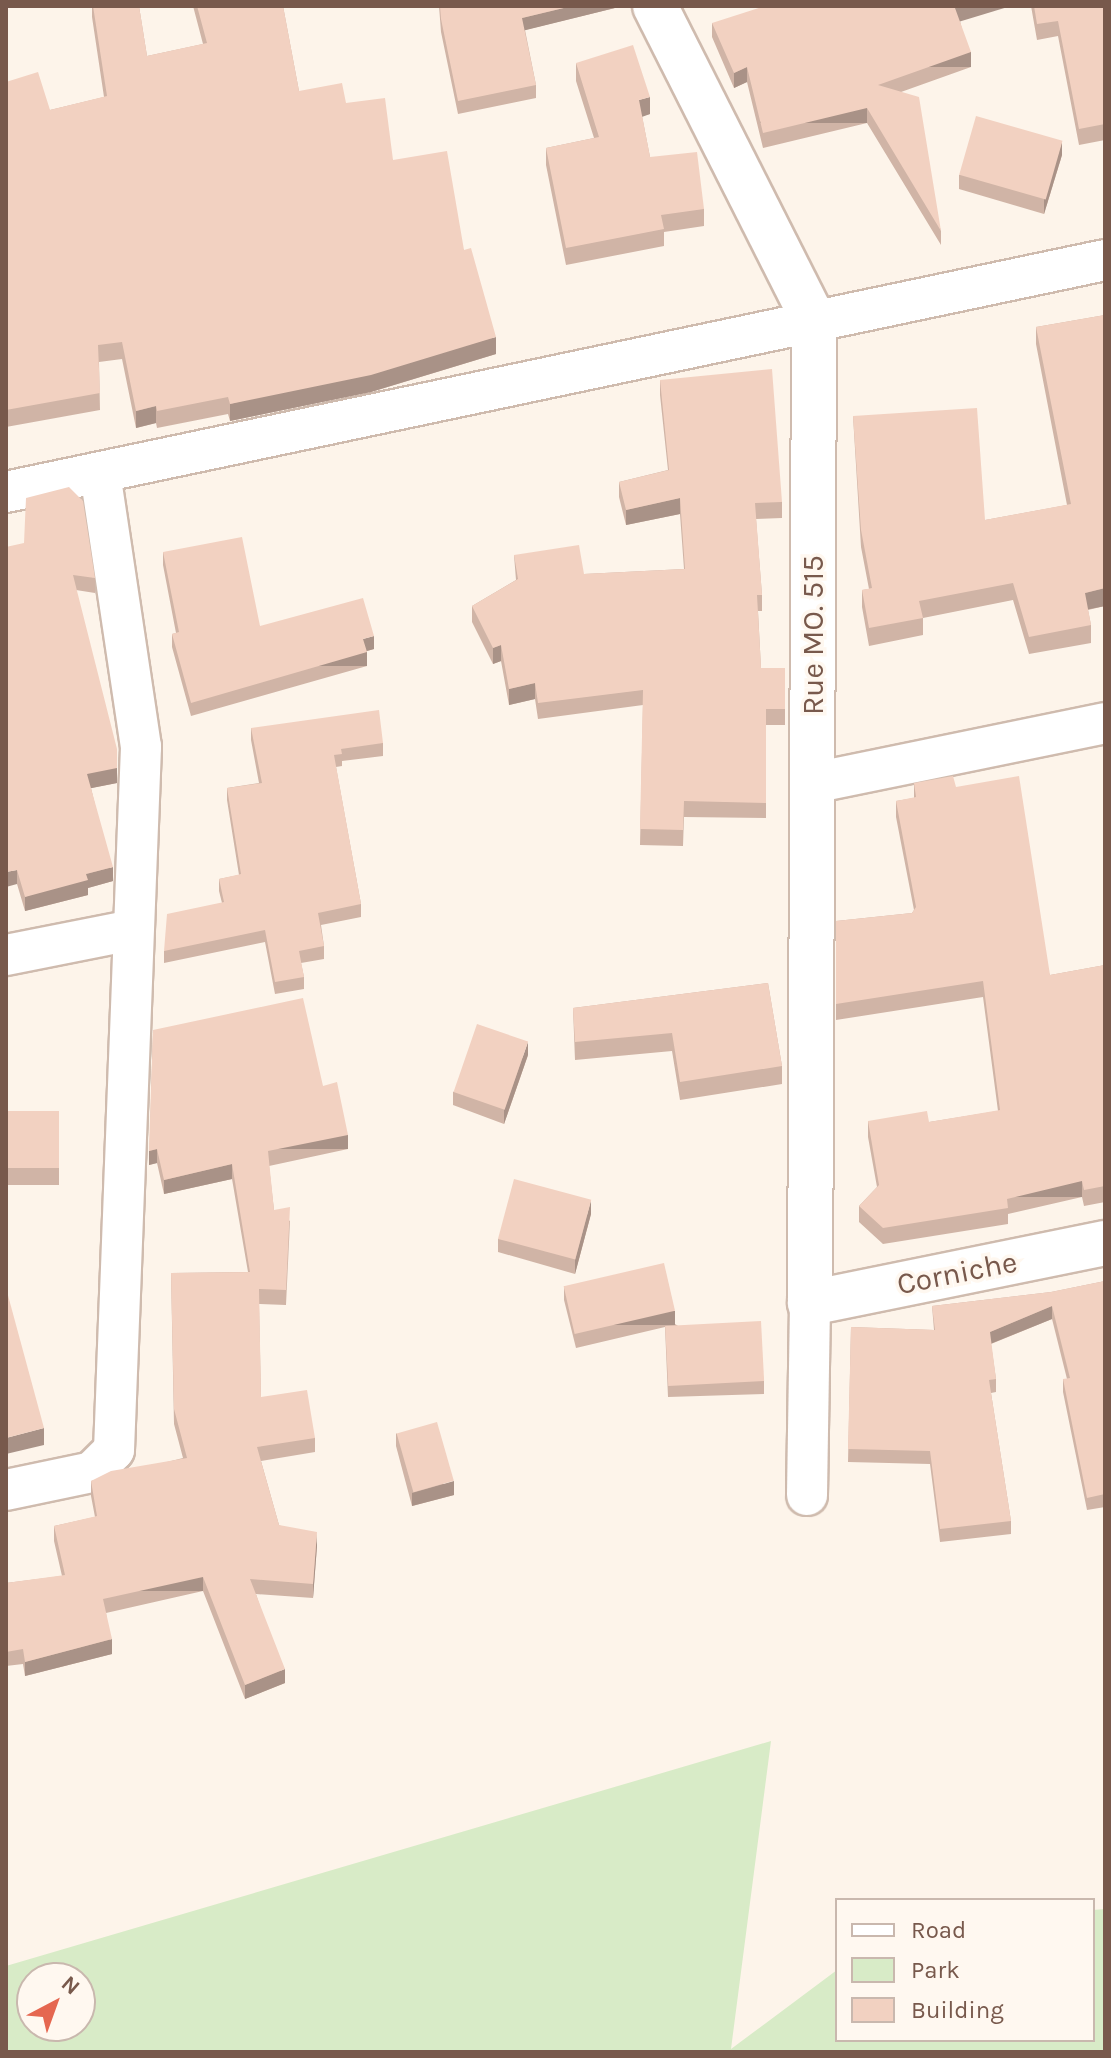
<!DOCTYPE html>
<html>
<head>
<meta charset="utf-8">
<style>
	body { margin:0 }
	#map { position:relative; width:1111px; height:2058px; overflow:hidden; background:#fdf4ea; font-family:Karla,sans-serif }
	div>[style] { position:absolute }
	[style*='--x'] { left:calc(var(--x)*1px); top:calc(var(--y)*1px); width:calc(var(--w)*1px); rotate:calc(var(--a)*1deg) }
	.green>* { inset:0; background:#d8ebc7 }
	.roads { filter:drop-shadow(2px 0 #cfbbae) drop-shadow(-2px 0 #cfbbae) drop-shadow(0 2px #cfbbae) drop-shadow(0 -2px #cfbbae) }
	.minor>* { height:40px; margin:-20px; padding:0 20px; transform-origin:20px; border-radius:20px; background:#fff }
	.tertiary>* { height:44px; margin:-22px; padding:0 22px; transform-origin:22px; border-radius:22px; background:#fff }
	.wall>* { inset:0; background:#d0b4a6; transform-origin:0 0 }
	.shaded-wall>* { inset:0; background:#a99287; transform-origin:0 0 }
	.building>* { inset:0; background:#f2d1c1; transform-origin:0 0 }
	span { translate:-50% -50%; white-space:nowrap; text-align:center; line-height:1.15; -webkit-text-stroke:7px #fff8f0; paint-order:stroke }
	.street-label { font-size:30px; color:#78594c }
	.frame { position:absolute; inset:0; border:8px solid #78594c; pointer-events:none }
	.legend { position:absolute; left:835px; top:1898px; width:260px; height:144px; box-sizing:border-box; background:#fff8f0; border:2px solid #c9b8ae; margin:0; padding:10px 14px; list-style:none; font-size:24px; color:#78594c }
	.legend li { display:flex; align-items:center; gap:16px; height:40px }
	.legend b { width:40px; border:2px solid #c9b8ae }
	.north { position:absolute; left:16px; top:1962px; width:80px; height:80px; box-sizing:border-box; background:#fff8f0; border:2px solid #c9b8ae; border-radius:50%; rotate:41deg; font-size:22px; font-weight:700; line-height:32px; text-align:center; color:#78594c }
	.north::after { content:''; display:block; margin:auto; width:28px; height:36px; background:#e56750; clip-path:polygon(50% 0,100% 100%,50% 72%,0 100%) }
</style>
</head>
<body>
<div id="map">
	<div class="green">
		<i style="clip-path:polygon(evenodd,771px 1741px,731px 2049px,837px 1970px,837px 2040px,1093px 2040px,1093px 1910px,1105px 1909px,1105px 2052px,6px 2052px,6px 1966px,771px 1741px,32px 1978px,80px 1978px,80px 2026px,32px 2026px,32px 1978px)"></i>
	</div>
	<div class="roads">
		<div class="minor">
			<i style="--x:6;--y:492;--w:1123;--a:-11.92"></i>
			<i style="--x:813;--y:783;--w:298;--a:-11.6"></i>
			<i style="--x:6;--y:955;--w:128;--a:-11.2"></i>
			<i style="--x:6;--y:1490;--w:88;--a:-11.8"></i>
			<i style="--x:92;--y:1472;--w:31;--a:-45"></i>
			<i style="--x:114;--y:1450;--w:704;--a:-87.8"></i>
			<i style="--x:141;--y:747;--w:277;--a:-98.5"></i>
			<i style="--x:807;--y:1495;--w:192;--a:-89.1"></i>
		</div>
		<div class="tertiary">
			<i style="--x:655;--y:6;--w:353;--a:63.2"></i>
			<i style="--x:814;--y:321;--w:982;--a:90.23"></i>
			<i style="--x:810;--y:1303;--w:301;--a:-11.5"></i>
		</div>
	</div>
	<div class="wall">
		<i style="clip-path:polygon(92px 6px,139px 6px,147px 56px,203px 44px,193px 6px,283px 6px,299px 91px,346px 103px,393px 160px,464px 250px,496px 354px,371px 392px,230px 421px,228px 414px,157px 428px,156px 423px,136px 428px,122px 359px,99px 362px,100px 410px,6px 427px,6px 82px,50px 110px,104px 97px,92px 17px)"></i>
		<i style="clip-path:polygon(439px 6px,619px 6px,619px 7px,525px 30px,536px 85px,536px 98px,458px 114px,441px 32px)"></i>
		<i style="clip-path:polygon(1031px 6px,1105px 6px,1105px 140px,1079px 145px,1058px 36px,1037px 40px)"></i>
		<i style="clip-path:polygon(960px 21px,971px 67px,901px 92px,941px 231px,941px 245px,867px 123px,763px 148px,747px 82px,734px 88px,712px 37px,712px 23px)"></i>
		<i style="clip-path:polygon(576px 63px,650px 114px,642px 116px,650px 157px,704px 209px,704px 226px,664px 232px,664px 246px,566px 265px,546px 165px,546px 148px,594px 138px,576px 81px)"></i>
		<i style="clip-path:polygon(1062px 155px,1044px 214px,959px 189px,959px 175px)"></i>
		<i style="clip-path:polygon(1105px 315px,1105px 606px,1088px 610px,1091px 625px,1091px 643px,1029px 654px,1013px 600px,923px 618px,923px 635px,869px 646px,862px 607px,862px 590px,869px 589px,861px 547px,853px 416px,985px 520px,1067px 505px,1036px 344px,1036px 327px)"></i>
		<i style="clip-path:polygon(660px 380px,782px 502px,782px 518px,756px 519px,762px 595px,762px 611px,758px 611px,761px 668px,785px 668px,785px 725px,766px 725px,766px 818px,684px 817px,683px 846px,640px 845px,643px 705px,538px 719px,535px 699px,509px 705px,501px 661px,493px 664px,472px 622px,472px 606px,516px 580px,514px 555px,584px 574px,684px 569px,680px 514px,626px 525px,619px 497px,619px 482px,668px 470px,660px 395px)"></i>
		<i style="clip-path:polygon(6px 547px,95px 578px,95px 593px,76px 590px,117px 783px,91px 788px,113px 881px,88px 888px,88px 895px,25px 911px,17px 884px)"></i>
		<i style="clip-path:polygon(163px 552px,260px 626px,374px 649px,367px 651px,367px 666px,191px 716px,172px 647px,172px 634px,176px 633px,163px 565px)"></i>
		<i style="clip-path:polygon(251px 728px,383px 743px,383px 756px,342px 761px,342px 766px,336px 767px,361px 904px,361px 917px,321px 925px,324px 946px,324px 959px,301px 963px,304px 977px,304px 989px,275px 994px,265px 942px,164px 963px,164px 951px,222px 903px,219px 891px,219px 879px,239px 875px,227px 800px,227px 788px,259px 783px,251px 740px)"></i>
		<i style="clip-path:polygon(914px 783px,956px 787px,1050px 975px,1105px 965px,1105px 1202px,1084px 1206px,1082px 1197px,1008px 1214px,1008px 1224px,883px 1244px,859px 1222px,859px 1206px,877px 1187px,868px 1137px,868px 1121px,929px 1122px,998px 1111px,983px 997px,836px 1020px,836px 921px,912px 913px,914px 910px,896px 817px,896px 801px,914px 798px)"></i>
		<i style="clip-path:polygon(768px 983px,782px 1066px,782px 1084px,680px 1100px,672px 1051px,575px 1060px,573px 1008px)"></i>
		<i style="clip-path:polygon(153px 1030px,323px 1086px,348px 1149px,269px 1166px,274px 1210px,290px 1221px,286px 1305px,259px 1304px,261px 1397px,315px 1438px,315px 1452px,261px 1461px,279px 1525px,317px 1546px,313px 1598px,256px 1594px,285px 1683px,245px 1699px,203px 1591px,106px 1613px,112px 1654px,25px 1676px,23px 1664px,6px 1666px,6px 1583px,62px 1576px,54px 1541px,54px 1526px,95px 1517px,91px 1496px,91px 1481px,183px 1458px,174px 1424px,171px 1273px,248px 1272px,232px 1179px,164px 1194px,157px 1163px,149px 1165px)"></i>
		<i style="clip-path:polygon(528px 1055px,504px 1124px,453px 1105px,453px 1092px)"></i>
		<i style="left:6px;top:1111px;width:53px;height:74px"></i>
		<i style="clip-path:polygon(591px 1214px,575px 1274px,498px 1252px,498px 1239px)"></i>
		<i style="clip-path:polygon(1105px 1281px,1105px 1507px,1087px 1510px,1063px 1392px,1063px 1379px,1067px 1379px,1052px 1319px,991px 1344px,996px 1379px,996px 1392px,991px 1393px,1011px 1521px,1011px 1534px,940px 1542px,930px 1464px,848px 1462px,851px 1327px,934px 1330px,932px 1306px,1051px 1292px)"></i>
		<i style="clip-path:polygon(564px 1286px,675px 1324px,764px 1381px,764px 1394px,668px 1397px,665px 1327px,576px 1348px,564px 1300px)"></i>
		<i style="clip-path:polygon(396px 1433px,454px 1495px,412px 1506px,396px 1446px)"></i>
	</div>
	<div class="shaded-wall">
		<i style="clip-path:polygon(572px 6px,619px 6px,619px 7px,522px 31px,522px 18px)"></i>
		<i style="clip-path:polygon(962px 6px,1011px 6px,955px 23px,955px 8px)"></i>
		<i style="left:971px;top:52px;width:15px;height:99px;rotate:90deg"></i>
		<i style="clip-path:polygon(747px 67px,747px 82px,734px 88px,734px 73px)"></i>
		<i style="clip-path:polygon(650px 97px,650px 114px,639px 118px,639px 100px)"></i>
		<i style="left:867px;top:108px;width:15px;height:107px;rotate:90deg"></i>
		<i style="clip-path:polygon(1062px 141px,1062px 155px,1044px 214px,1044px 200px)"></i>
		<i style="clip-path:polygon(496px 337px,496px 354px,371px 392px,230px 421px,230px 404px)"></i>
		<i style="clip-path:polygon(156px 406px,156px 423px,136px 428px,136px 411px)"></i>
		<i style="clip-path:polygon(680px 498px,680px 514px,626px 525px,626px 510px)"></i>
		<i style="clip-path:polygon(1105px 588px,1105px 606px,1085px 610px,1085px 593px)"></i>
		<i style="clip-path:polygon(374px 636px,374px 649px,363px 652px,363px 639px)"></i>
		<i style="clip-path:polygon(501px 645px,501px 661px,493px 664px,493px 648px)"></i>
		<i style="left:367px;top:652px;width:14px;height:183px;rotate:90deg"></i>
		<i style="clip-path:polygon(535px 683px,535px 699px,509px 705px,509px 689px)"></i>
		<i style="clip-path:polygon(117px 749px,117px 783px,87px 789px,87px 774px)"></i>
		<i style="clip-path:polygon(113px 867px,113px 881px,88px 888px,88px 895px,25px 911px,25px 897px,86px 874px)"></i>
		<i style="clip-path:polygon(17px 870px,17px 884px,6px 887px,6px 872px)"></i>
		<i style="clip-path:polygon(528px 1042px,528px 1055px,504px 1124px,504px 1110px)"></i>
		<i style="left:348px;top:1135px;width:14px;height:82px;rotate:90deg"></i>
		<i style="clip-path:polygon(157px 1149px,157px 1163px,149px 1165px,149px 1151px)"></i>
		<i style="clip-path:polygon(232px 1164px,232px 1179px,164px 1194px,164px 1180px)"></i>
		<i style="left:1082px;top:1181px;width:16px;height:77px;rotate:90deg"></i>
		<i style="clip-path:polygon(591px 1200px,591px 1214px,575px 1274px,575px 1260px)"></i>
		<i style="clip-path:polygon(1052px 1306px,1052px 1319px,990px 1344px,990px 1332px)"></i>
		<i style="left:675px;top:1311px;width:14px;height:102px;rotate:90deg"></i>
		<i style="clip-path:polygon(44px 1428px,44px 1445px,6px 1454px,6px 1438px)"></i>
		<i style="clip-path:polygon(454px 1481px,454px 1495px,412px 1506px,412px 1493px)"></i>
		<i style="clip-path:polygon(317px 1532px,317px 1546px,313px 1598px,313px 1584px)"></i>
		<i style="left:203px;top:1577px;width:14px;height:102px;rotate:90deg"></i>
		<i style="clip-path:polygon(112px 1639px,112px 1654px,25px 1676px,25px 1662px)"></i>
		<i style="clip-path:polygon(285px 1669px,285px 1683px,245px 1699px,245px 1685px)"></i>
	</div>
	<div class="building">
		<i style="clip-path:polygon(93px 6px,139px 6px,147px 56px,207px 43px,197px 6px,283px 6px,299px 91px,342px 83px,346px 103px,385px 98px,393px 160px,447px 151px,464px 250px,471px 248px,496px 337px,371px 375px,230px 404px,228px 397px,157px 411px,156px 406px,136px 411px,122px 342px,98px 345px,100px 393px,6px 410px,6px 82px,38px 72px,50px 110px,107px 96px)"></i>
		<i style="clip-path:polygon(440px 6px,572px 6px,522px 18px,536px 85px,458px 101px,441px 19px)"></i>
		<i style="clip-path:polygon(765px 6px,962px 6px,955px 8px,971px 52px,878px 85px,919px 97px,941px 231px,867px 108px,763px 133px,747px 67px,734px 73px,712px 23px)"></i>
		<i style="clip-path:polygon(1034px 6px,1105px 6px,1105px 124px,1079px 129px,1058px 21px,1037px 24px)"></i>
		<i style="clip-path:polygon(633px 45px,650px 97px,639px 100px,650px 157px,697px 152px,704px 209px,661px 215px,664px 229px,566px 248px,546px 148px,599px 137px,576px 63px)"></i>
		<i style="left:976px;top:116px;width:90px;height:61px;rotate:16deg"></i>
		<i style="clip-path:polygon(1105px 315px,1105px 588px,1085px 593px,1091px 625px,1029px 637px,1013px 583px,919px 601px,923px 618px,869px 628px,862px 590px,872px 588px,861px 530px,853px 416px,977px 408px,985px 520px,1071px 504px,1036px 327px)"></i>
		<i style="clip-path:polygon(772px 369px,782px 502px,755px 503px,762px 595px,757px 595px,761px 668px,785px 668px,785px 709px,766px 709px,766px 803px,684px 801px,683px 830px,640px 829px,643px 690px,538px 703px,535px 683px,509px 689px,501px 645px,493px 648px,472px 606px,518px 579px,514px 555px,579px 545px,584px 574px,685px 569px,680px 498px,626px 510px,619px 482px,669px 470px,660px 380px)"></i>
		<i style="clip-path:polygon(69px 487px,83px 501px,95px 578px,73px 575px,117px 749px,117px 768px,87px 774px,113px 867px,86px 874px,88px 880px,25px 897px,17px 870px,6px 872px,6px 547px,24px 543px,26px 498px)"></i>
		<i style="clip-path:polygon(242px 537px,260px 626px,363px 598px,374px 636px,363px 639px,367px 652px,191px 703px,172px 634px,179px 632px,163px 552px)"></i>
		<i style="clip-path:polygon(379px 710px,383px 743px,341px 749px,342px 754px,334px 755px,361px 904px,318px 913px,324px 946px,299px 951px,304px 977px,275px 982px,265px 930px,164px 951px,167px 914px,224px 902px,219px 879px,241px 874px,227px 788px,262px 783px,251px 728px)"></i>
		<i style="clip-path:polygon(953px 776px,956px 787px,1019px 776px,1050px 975px,1105px 965px,1105px 1186px,1084px 1190px,1082px 1181px,1007px 1199px,1008px 1208px,883px 1228px,859px 1206px,879px 1185px,868px 1121px,927px 1111px,929px 1122px,1000px 1110px,983px 981px,836px 1004px,836px 921px,912px 913px,916px 907px,896px 801px,916px 797px,914px 783px)"></i>
		<i style="clip-path:polygon(768px 983px,782px 1066px,680px 1082px,672px 1033px,575px 1042px,573px 1008px)"></i>
		<i style="clip-path:polygon(303px 998px,323px 1086px,337px 1082px,348px 1135px,268px 1151px,274px 1210px,290px 1207px,286px 1290px,259px 1289px,261px 1397px,307px 1390px,315px 1438px,257px 1447px,279px 1525px,317px 1532px,313px 1584px,250px 1579px,285px 1669px,245px 1685px,203px 1577px,103px 1599px,112px 1639px,25px 1662px,23px 1649px,6px 1652px,6px 1583px,65px 1575px,54px 1526px,97px 1516px,91px 1481px,111px 1471px,187px 1458px,174px 1409px,171px 1273px,250px 1272px,232px 1164px,164px 1180px,157px 1149px,149px 1151px,153px 1030px)"></i>
		<i style="left:477px;top:1024px;width:54px;height:72px;rotate:19deg"></i>
		<i style="left:6px;top:1111px;width:53px;height:57px"></i>
		<i style="left:514px;top:1179px;width:80px;height:62px;rotate:15deg"></i>
		<i style="left:664px;top:1263px;width:49px;height:103px;rotate:77deg"></i>
		<i style="clip-path:polygon(1105px 1281px,1105px 1494px,1087px 1498px,1063px 1379px,1070px 1378px,1052px 1306px,990px 1332px,996px 1379px,989px 1380px,1011px 1521px,940px 1529px,930px 1451px,848px 1449px,851px 1327px,935px 1330px,932px 1306px,1051px 1292px)"></i>
		<i style="clip-path:polygon(6px 1288px,44px 1428px,6px 1438px)"></i>
		<i style="left:761px;top:1321px;width:60px;height:96px;rotate:87deg"></i>
		<i style="left:437px;top:1422px;width:61px;height:42px;rotate:74deg"></i>
	</div>
	<div class="street-label">
		<span style="left:813px;top:635px;rotate:-90deg">Rue MO. 515</span>
		<span style="left:957px;top:1273px;rotate:-11deg">Corniche</span>
	</div>
	<div class="frame"></div>
	<ul class="legend">
	<li><b style="height:10px;background:#fff"></b>Road</li>
	<li><b style="height:22px;background:#d8ebc7"></b>Park</li>
	<li><b style="height:22px;background:#f2d1c1"></b>Building</li>
	</ul>
	<div class="north">N</div>
</div>
</body>
</html>
